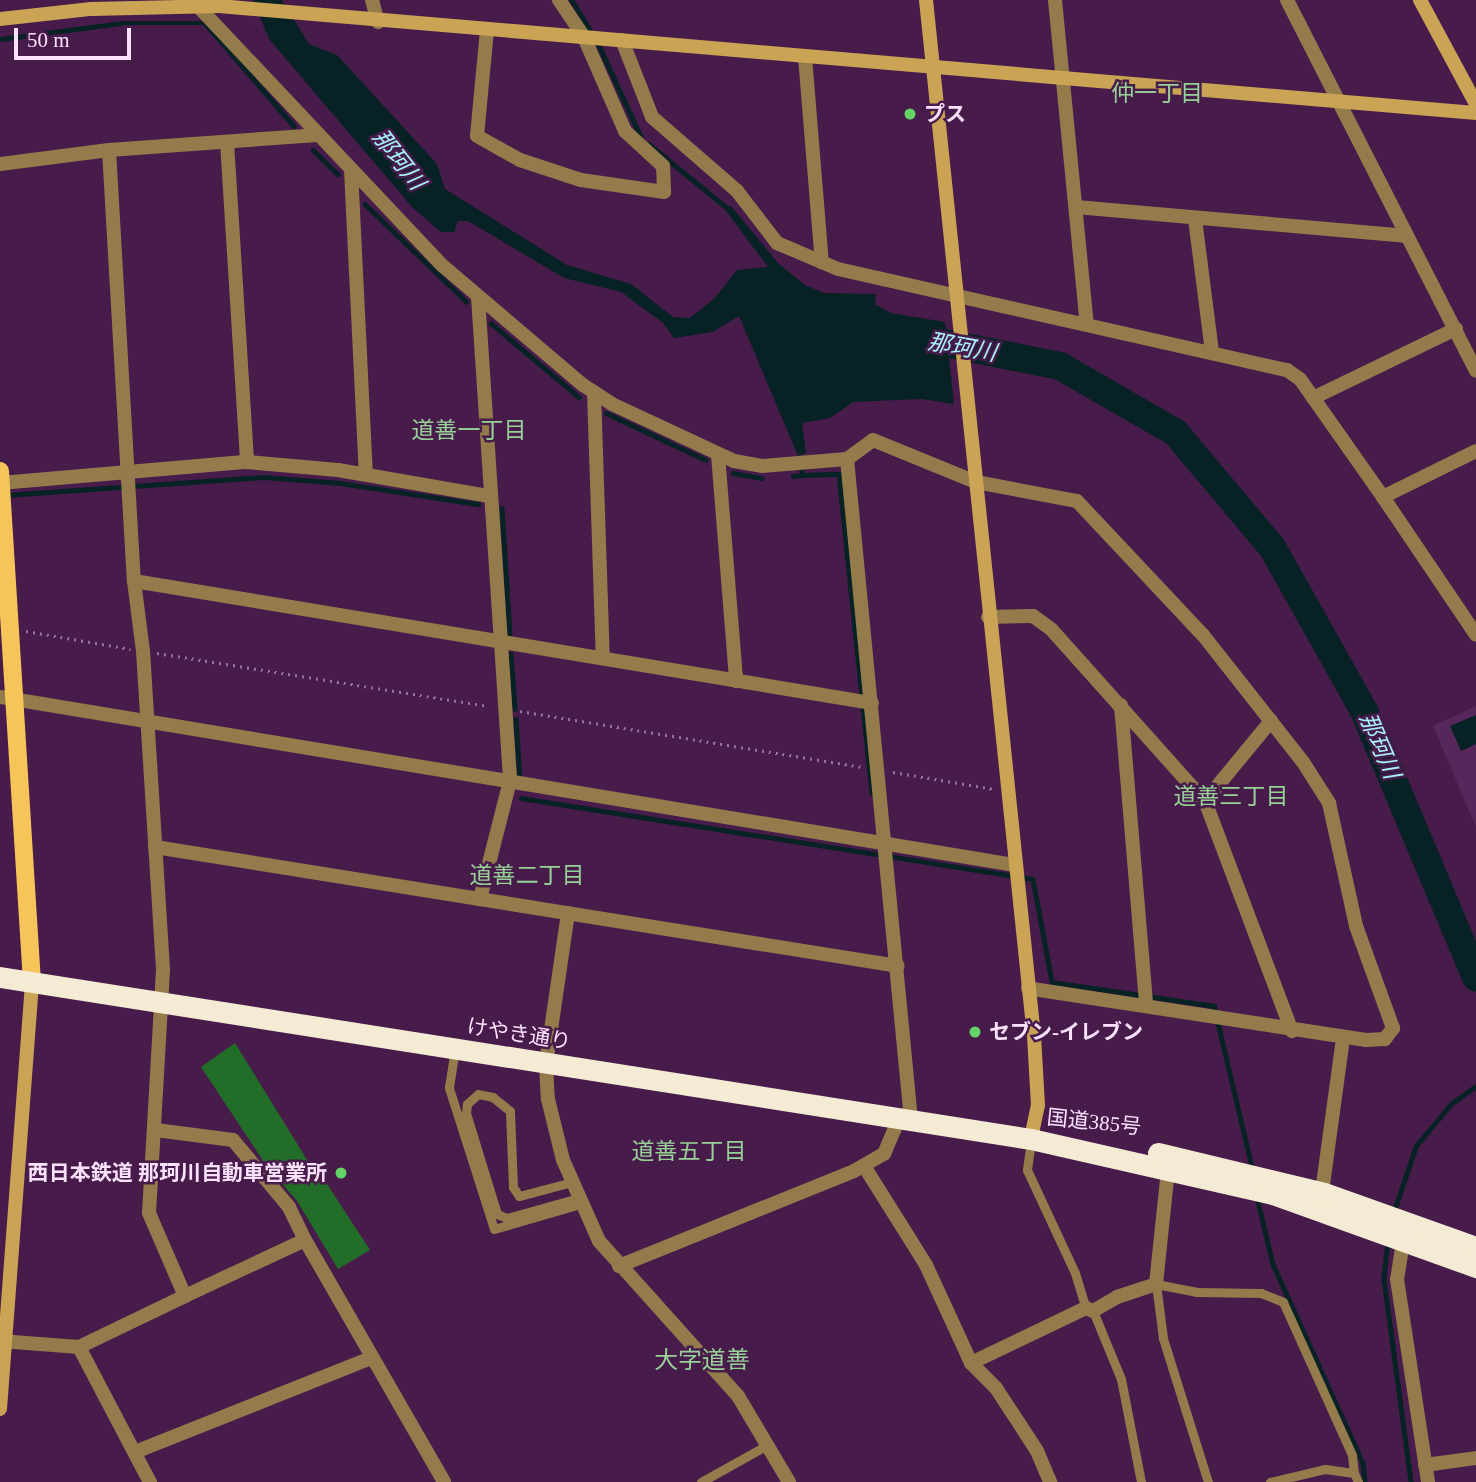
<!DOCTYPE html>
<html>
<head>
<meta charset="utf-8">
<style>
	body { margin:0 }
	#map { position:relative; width:1476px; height:1482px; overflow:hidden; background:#471c4b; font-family:"Times New Roman","Noto Sans JP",serif }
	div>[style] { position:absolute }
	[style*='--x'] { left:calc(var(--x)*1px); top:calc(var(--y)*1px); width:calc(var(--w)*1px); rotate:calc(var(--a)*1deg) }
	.built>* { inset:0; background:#57275b }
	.water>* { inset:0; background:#072224 }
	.stream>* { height:4.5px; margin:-2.25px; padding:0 2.25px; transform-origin:2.25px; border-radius:2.25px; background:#072224 }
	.river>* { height:28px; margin:-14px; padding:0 14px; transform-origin:14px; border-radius:14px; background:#072224 }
	.building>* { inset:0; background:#226d27 }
	.path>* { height:2.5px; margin-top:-1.25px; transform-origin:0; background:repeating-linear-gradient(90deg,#97739a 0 2px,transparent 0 7px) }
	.lane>* { height:9px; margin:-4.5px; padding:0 4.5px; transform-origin:4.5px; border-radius:4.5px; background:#937b4b }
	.street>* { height:14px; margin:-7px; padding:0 7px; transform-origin:7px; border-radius:7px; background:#937b4b }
	.secondary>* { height:14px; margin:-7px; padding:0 7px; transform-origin:7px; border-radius:7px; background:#caa454 }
	.primary>* { height:18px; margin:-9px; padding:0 9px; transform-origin:9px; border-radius:9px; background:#f6c458 }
	.highway>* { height:21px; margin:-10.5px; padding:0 10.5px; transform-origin:10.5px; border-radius:10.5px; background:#f5ead3 }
	.dots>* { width:19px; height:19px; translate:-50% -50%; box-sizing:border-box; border:4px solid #471c4b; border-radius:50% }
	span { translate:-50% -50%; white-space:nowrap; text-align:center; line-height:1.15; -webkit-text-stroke:5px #471c4b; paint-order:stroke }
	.poi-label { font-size:21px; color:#fde2ff; font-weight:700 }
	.left { translate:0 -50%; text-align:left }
	.right { translate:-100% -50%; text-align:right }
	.street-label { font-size:21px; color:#fde2ff }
	.neighbourhood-label { font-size:23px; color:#98d197 }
	.water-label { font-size:23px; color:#a6f3fb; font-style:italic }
	.quarter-label { font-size:24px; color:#98d197 }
	.scale { position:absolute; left:14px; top:28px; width:117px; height:32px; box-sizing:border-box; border:4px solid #fde2ff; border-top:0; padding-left:9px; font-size:21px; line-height:24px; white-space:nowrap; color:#fde2ff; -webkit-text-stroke:5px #471c4b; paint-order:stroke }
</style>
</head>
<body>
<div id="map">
	<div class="built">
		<i style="clip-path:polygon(1476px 706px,1476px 827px,1433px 726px)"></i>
	</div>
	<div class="water">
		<i style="clip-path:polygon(253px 0,282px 0,309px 44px,337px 55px,437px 164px,445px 189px,567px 265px,631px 284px,673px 317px,690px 318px,714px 299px,737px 270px,768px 267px,726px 211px,731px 206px,778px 263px,805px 285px,824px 293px,876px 294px,875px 304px,891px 313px,945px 322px,954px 404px,922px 399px,853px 402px,830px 418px,802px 423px,806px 453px,798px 456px,739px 316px,713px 332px,674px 338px,663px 323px,621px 292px,564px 278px,468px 221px,458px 221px,454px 232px,441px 232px,412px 207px,269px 39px)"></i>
		<i style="clip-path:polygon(1476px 715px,1476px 744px,1461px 751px,1450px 726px)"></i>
	</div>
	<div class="stream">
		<i style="--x:572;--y:0;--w:41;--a:59"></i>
		<i style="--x:0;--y:39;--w:123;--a:-7.5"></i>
		<i style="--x:122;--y:23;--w:83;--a:0"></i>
		<i style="--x:205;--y:23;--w:136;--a:49.2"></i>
		<i style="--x:598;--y:43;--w:106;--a:65.4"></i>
		<i style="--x:649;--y:144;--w:107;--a:39.3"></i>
		<i style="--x:313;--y:150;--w:35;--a:44"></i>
		<i style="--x:365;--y:204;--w:141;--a:43.9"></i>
		<i style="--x:491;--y:323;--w:115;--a:40.1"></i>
		<i style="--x:606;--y:413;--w:110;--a:25.2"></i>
		<i style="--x:802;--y:471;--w:4;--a:90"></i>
		<i style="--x:802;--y:475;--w:37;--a:-2"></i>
		<i style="--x:839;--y:474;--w:321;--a:84.1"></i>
		<i style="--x:733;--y:473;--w:29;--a:10"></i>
		<i style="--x:793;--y:476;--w:9;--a:-6"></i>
		<i style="--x:6;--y:495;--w:260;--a:-4"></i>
		<i style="--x:265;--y:477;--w:75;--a:4.6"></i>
		<i style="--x:340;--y:483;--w:140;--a:8.7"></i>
		<i style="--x:502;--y:508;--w:126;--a:86.4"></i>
		<i style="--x:511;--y:654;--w:55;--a:85.8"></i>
		<i style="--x:516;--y:719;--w:60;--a:86.2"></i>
		<i style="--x:521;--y:798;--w:518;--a:8.99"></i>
		<i style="--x:1033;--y:879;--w:105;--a:79.5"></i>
		<i style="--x:1052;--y:982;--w:164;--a:8.4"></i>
		<i style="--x:1214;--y:1006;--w:170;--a:76.7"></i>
		<i style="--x:1257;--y:1197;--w:69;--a:76.6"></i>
		<i style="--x:1273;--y:1264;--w:218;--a:65.7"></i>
		<i style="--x:1363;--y:1463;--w:19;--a:84"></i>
		<i style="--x:1394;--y:1211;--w:69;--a:-71.3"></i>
		<i style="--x:1416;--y:1146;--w:55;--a:-50.2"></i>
		<i style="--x:1451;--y:1104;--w:31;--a:-36"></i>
		<i style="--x:1388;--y:1240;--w:39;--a:96"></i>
		<i style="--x:1384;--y:1279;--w:205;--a:82.4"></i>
	</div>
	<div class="river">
		<i style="--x:912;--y:341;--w:12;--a:-9"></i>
		<i style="--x:924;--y:339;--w:139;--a:11.2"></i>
		<i style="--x:1060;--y:366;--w:133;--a:29.9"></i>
		<i style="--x:1175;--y:432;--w:150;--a:49.9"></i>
		<i style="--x:1272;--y:547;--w:188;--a:60.7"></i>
		<i style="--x:1364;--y:711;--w:289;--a:67.2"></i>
	</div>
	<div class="building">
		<i style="clip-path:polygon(235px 1043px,309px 1163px,312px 1161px,370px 1250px,338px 1269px,297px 1201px,266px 1165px,201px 1067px)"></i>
	</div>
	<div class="path">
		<i style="--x:26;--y:631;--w:106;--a:9.8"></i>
		<i style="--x:157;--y:653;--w:336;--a:9.1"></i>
		<i style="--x:520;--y:711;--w:347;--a:9.3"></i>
		<i style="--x:893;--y:772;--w:101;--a:9.6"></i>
	</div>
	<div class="lane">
		<i style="--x:455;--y:1049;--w:39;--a:99"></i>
		<i style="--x:449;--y:1088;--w:148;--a:72.3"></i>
		<i style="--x:494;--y:1229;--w:90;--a:-16.2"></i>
		<i style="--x:1031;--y:1141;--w:29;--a:98"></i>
		<i style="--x:1027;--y:1170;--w:114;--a:65"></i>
		<i style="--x:1075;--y:1273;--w:37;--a:73"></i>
		<i style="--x:572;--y:1182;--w:55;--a:165.2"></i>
		<i style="--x:519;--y:1196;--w:11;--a:-124"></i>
		<i style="--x:513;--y:1187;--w:76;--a:-92.3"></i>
		<i style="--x:510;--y:1111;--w:22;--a:-141"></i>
		<i style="--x:493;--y:1097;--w:15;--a:-169"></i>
		<i style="--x:478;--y:1094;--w:15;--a:138"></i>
		<i style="--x:467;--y:1104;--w:9;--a:96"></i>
		<i style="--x:466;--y:1113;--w:106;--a:72.9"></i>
		<i style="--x:497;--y:1214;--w:11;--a:22"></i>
		<i style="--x:507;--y:1218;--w:74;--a:-15.7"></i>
		<i style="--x:1093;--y:1311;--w:74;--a:67.6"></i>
		<i style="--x:1121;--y:1379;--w:105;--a:79"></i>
		<i style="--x:701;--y:1482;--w:78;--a:-29.2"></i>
		<i style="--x:1208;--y:1482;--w:151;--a:-107.4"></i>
		<i style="--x:1163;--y:1338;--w:54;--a:-97.4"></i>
		<i style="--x:1156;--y:1284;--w:42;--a:11"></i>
		<i style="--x:1197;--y:1292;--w:64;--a:0.9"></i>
		<i style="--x:1261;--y:1293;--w:24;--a:22"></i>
		<i style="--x:1283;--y:1302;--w:168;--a:65.7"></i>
		<i style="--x:1352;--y:1455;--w:18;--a:84"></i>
		<i style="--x:1270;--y:1482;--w:57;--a:-13.3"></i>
		<i style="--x:1325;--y:1469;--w:29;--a:8"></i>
		<i style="--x:1354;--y:1473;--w:10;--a:66"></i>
	</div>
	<div class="street">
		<i style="--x:372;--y:0;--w:23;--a:75"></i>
		<i style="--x:1055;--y:0;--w:326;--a:84.4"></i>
		<i style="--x:1287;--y:0;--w:416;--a:63"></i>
		<i style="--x:193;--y:1;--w:364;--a:46.7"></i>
		<i style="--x:443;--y:266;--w:184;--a:40.4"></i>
		<i style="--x:583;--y:385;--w:35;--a:33"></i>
		<i style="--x:612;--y:404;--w:135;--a:25"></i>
		<i style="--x:734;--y:461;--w:28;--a:10"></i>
		<i style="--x:762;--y:466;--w:85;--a:-4.7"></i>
		<i style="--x:847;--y:459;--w:32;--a:-36"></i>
		<i style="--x:873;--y:440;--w:111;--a:22.2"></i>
		<i style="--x:976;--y:482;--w:103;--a:10.7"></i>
		<i style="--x:1077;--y:501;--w:184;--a:46.8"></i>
		<i style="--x:1203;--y:635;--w:162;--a:51.8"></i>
		<i style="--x:1303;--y:762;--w:49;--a:57.6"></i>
		<i style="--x:1329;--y:803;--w:126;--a:77.6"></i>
		<i style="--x:1356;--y:926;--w:109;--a:70.1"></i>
		<i style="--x:1393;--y:1028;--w:14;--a:126"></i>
		<i style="--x:1385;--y:1039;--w:19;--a:177"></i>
		<i style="--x:1366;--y:1040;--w:342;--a:-171.3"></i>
		<i style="--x:487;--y:30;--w:106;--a:95.4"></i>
		<i style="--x:477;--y:136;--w:49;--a:29.2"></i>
		<i style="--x:520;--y:160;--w:64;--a:18.2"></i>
		<i style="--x:581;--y:180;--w:84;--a:8.2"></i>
		<i style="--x:664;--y:192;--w:26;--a:-92"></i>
		<i style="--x:663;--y:166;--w:52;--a:-137.4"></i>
		<i style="--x:625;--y:131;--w:103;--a:-113.6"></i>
		<i style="--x:584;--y:37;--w:45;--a:-124"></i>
		<i style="--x:622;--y:40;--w:83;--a:68.7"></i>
		<i style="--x:652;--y:117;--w:113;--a:41"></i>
		<i style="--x:737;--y:191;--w:66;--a:52.4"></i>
		<i style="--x:777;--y:243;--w:66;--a:23.1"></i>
		<i style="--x:838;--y:269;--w:460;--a:12.7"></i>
		<i style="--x:1287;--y:370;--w:16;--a:35"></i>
		<i style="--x:1300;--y:379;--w:144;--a:54.9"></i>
		<i style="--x:805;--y:57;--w:206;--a:85.3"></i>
		<i style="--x:227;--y:142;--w:321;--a:86.4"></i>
		<i style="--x:109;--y:150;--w:432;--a:86.7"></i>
		<i style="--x:134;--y:581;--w:71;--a:82.7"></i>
		<i style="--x:143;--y:651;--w:320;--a:86.4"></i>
		<i style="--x:163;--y:970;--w:243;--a:93.3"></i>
		<i style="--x:149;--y:1213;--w:90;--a:66.6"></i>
		<i style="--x:185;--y:1296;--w:132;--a:-25"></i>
		<i style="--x:305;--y:1240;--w:37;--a:-116"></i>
		<i style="--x:289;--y:1207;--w:87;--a:-129.9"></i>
		<i style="--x:233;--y:1140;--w:78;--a:-172.6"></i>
		<i style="--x:0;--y:164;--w:110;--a:-7.3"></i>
		<i style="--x:109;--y:150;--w:208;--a:-4.1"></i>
		<i style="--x:351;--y:170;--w:305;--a:87.2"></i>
		<i style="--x:1076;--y:207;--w:330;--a:5"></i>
		<i style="--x:1195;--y:219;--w:133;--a:82.7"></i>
		<i style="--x:478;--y:297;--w:485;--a:86.2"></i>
		<i style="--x:510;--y:781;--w:122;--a:104.3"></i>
		<i style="--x:594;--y:392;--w:265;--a:88.1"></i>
		<i style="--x:1313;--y:398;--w:159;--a:-25.8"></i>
		<i style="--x:1476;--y:451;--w:104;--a:153.7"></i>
		<i style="--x:1383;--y:497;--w:166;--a:56"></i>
		<i style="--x:718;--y:455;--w:227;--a:85.4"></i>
		<i style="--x:847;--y:459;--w:664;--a:84.47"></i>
		<i style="--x:0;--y:483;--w:248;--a:-4.9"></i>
		<i style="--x:247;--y:462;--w:91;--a:5"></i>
		<i style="--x:338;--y:470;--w:152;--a:9.8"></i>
		<i style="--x:134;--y:581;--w:748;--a:9.39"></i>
		<i style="--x:988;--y:617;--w:45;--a:-1.3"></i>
		<i style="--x:1033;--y:616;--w:22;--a:36"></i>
		<i style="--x:1051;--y:629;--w:231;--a:48.2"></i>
		<i style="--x:1205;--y:801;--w:246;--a:69.3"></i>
		<i style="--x:0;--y:697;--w:1029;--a:9.4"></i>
		<i style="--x:1121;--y:705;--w:301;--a:85.2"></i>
		<i style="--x:1205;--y:801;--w:104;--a:-50.5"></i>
		<i style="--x:155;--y:847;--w:752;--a:9.1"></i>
		<i style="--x:568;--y:913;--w:153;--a:98.3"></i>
		<i style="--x:546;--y:1064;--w:35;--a:87"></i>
		<i style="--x:548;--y:1099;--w:63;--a:76.2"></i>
		<i style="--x:563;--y:1160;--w:89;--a:66"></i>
		<i style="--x:599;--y:1241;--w:208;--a:48.1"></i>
		<i style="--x:738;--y:1396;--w:100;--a:59.3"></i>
		<i style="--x:864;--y:1166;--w:117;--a:57.9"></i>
		<i style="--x:926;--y:1265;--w:108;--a:65.3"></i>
		<i style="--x:971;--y:1363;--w:35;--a:45"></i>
		<i style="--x:996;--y:1388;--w:75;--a:56.9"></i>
		<i style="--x:1037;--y:1451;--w:34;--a:67"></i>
		<i style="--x:1321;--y:1199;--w:162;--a:-82.2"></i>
		<i style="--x:305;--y:1240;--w:279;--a:60.1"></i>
		<i style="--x:1403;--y:1242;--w:37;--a:99"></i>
		<i style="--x:1397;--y:1279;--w:205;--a:81.3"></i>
		<i style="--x:619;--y:1266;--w:253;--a:-22"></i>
		<i style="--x:854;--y:1171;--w:34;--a:-30"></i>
		<i style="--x:884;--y:1154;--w:39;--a:-67"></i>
		<i style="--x:0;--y:1341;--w:79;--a:4.3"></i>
		<i style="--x:79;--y:1347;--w:118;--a:-25.7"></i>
		<i style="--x:79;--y:1347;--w:153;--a:62.3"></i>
		<i style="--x:971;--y:1363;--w:127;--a:-25.6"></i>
		<i style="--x:1086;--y:1308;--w:8;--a:23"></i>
		<i style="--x:1093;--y:1311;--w:28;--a:-30"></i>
		<i style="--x:1117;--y:1297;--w:41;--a:-18.4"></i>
		<i style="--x:1156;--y:1284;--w:116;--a:-84"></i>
		<i style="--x:135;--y:1452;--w:254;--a:-21.7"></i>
		<i style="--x:1425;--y:1465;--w:51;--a:-7.8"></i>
	</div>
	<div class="secondary">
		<i style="--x:926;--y:0;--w:1042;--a:84.05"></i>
		<i style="--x:1034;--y:1036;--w:69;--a:86.7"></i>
		<i style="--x:1038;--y:1105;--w:35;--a:102"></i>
		<i style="--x:1420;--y:0;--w:118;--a:61.7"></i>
		<i style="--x:0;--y:19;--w:92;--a:-6.3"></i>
		<i style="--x:91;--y:9;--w:128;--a:-1.3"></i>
		<i style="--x:219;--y:6;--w:1262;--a:4.87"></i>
		<i style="--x:0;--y:1409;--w:427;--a:-85.7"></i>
	</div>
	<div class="primary">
		<i style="--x:0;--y:471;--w:513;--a:86.42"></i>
	</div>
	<div class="highway">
		<i style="--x:0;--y:977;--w:1044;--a:8.93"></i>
		<i style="--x:1031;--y:1139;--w:248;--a:12.8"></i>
		<i style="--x:1273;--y:1194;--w:216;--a:19.8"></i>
		<i style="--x:1158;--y:1153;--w:171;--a:13.5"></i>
		<i style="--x:1324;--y:1193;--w:161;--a:19.6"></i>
	</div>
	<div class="dots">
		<i style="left:910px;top:114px;background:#64d468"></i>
		<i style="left:975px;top:1032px;background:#64d468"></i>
		<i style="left:341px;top:1173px;background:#64d468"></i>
	</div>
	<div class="poi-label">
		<span class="left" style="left:924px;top:114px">プス</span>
		<span class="left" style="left:989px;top:1032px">セブン-イレブン</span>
		<span class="right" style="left:327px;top:1173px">西日本鉄道 那珂川自動車営業所</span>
	</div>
	<div class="street-label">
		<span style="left:519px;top:1034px;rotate:9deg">けやき通り</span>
		<span style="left:1094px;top:1122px;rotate:6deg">国道385号</span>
	</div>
	<div class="neighbourhood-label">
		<span style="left:1157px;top:94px">仲一丁目</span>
		<span style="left:469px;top:431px">道善一丁目</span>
		<span style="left:1231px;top:797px">道善三丁目</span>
		<span style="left:527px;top:876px">道善二丁目</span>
		<span style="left:689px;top:1152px">道善五丁目</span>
	</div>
	<div class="water-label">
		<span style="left:398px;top:160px;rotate:52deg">那珂川</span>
		<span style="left:962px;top:348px;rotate:10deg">那珂川</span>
		<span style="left:1379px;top:746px;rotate:67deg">那珂川</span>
	</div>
	<div class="quarter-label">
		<span style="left:702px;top:1361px">大字道善</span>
	</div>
	<div class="scale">50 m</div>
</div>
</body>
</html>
